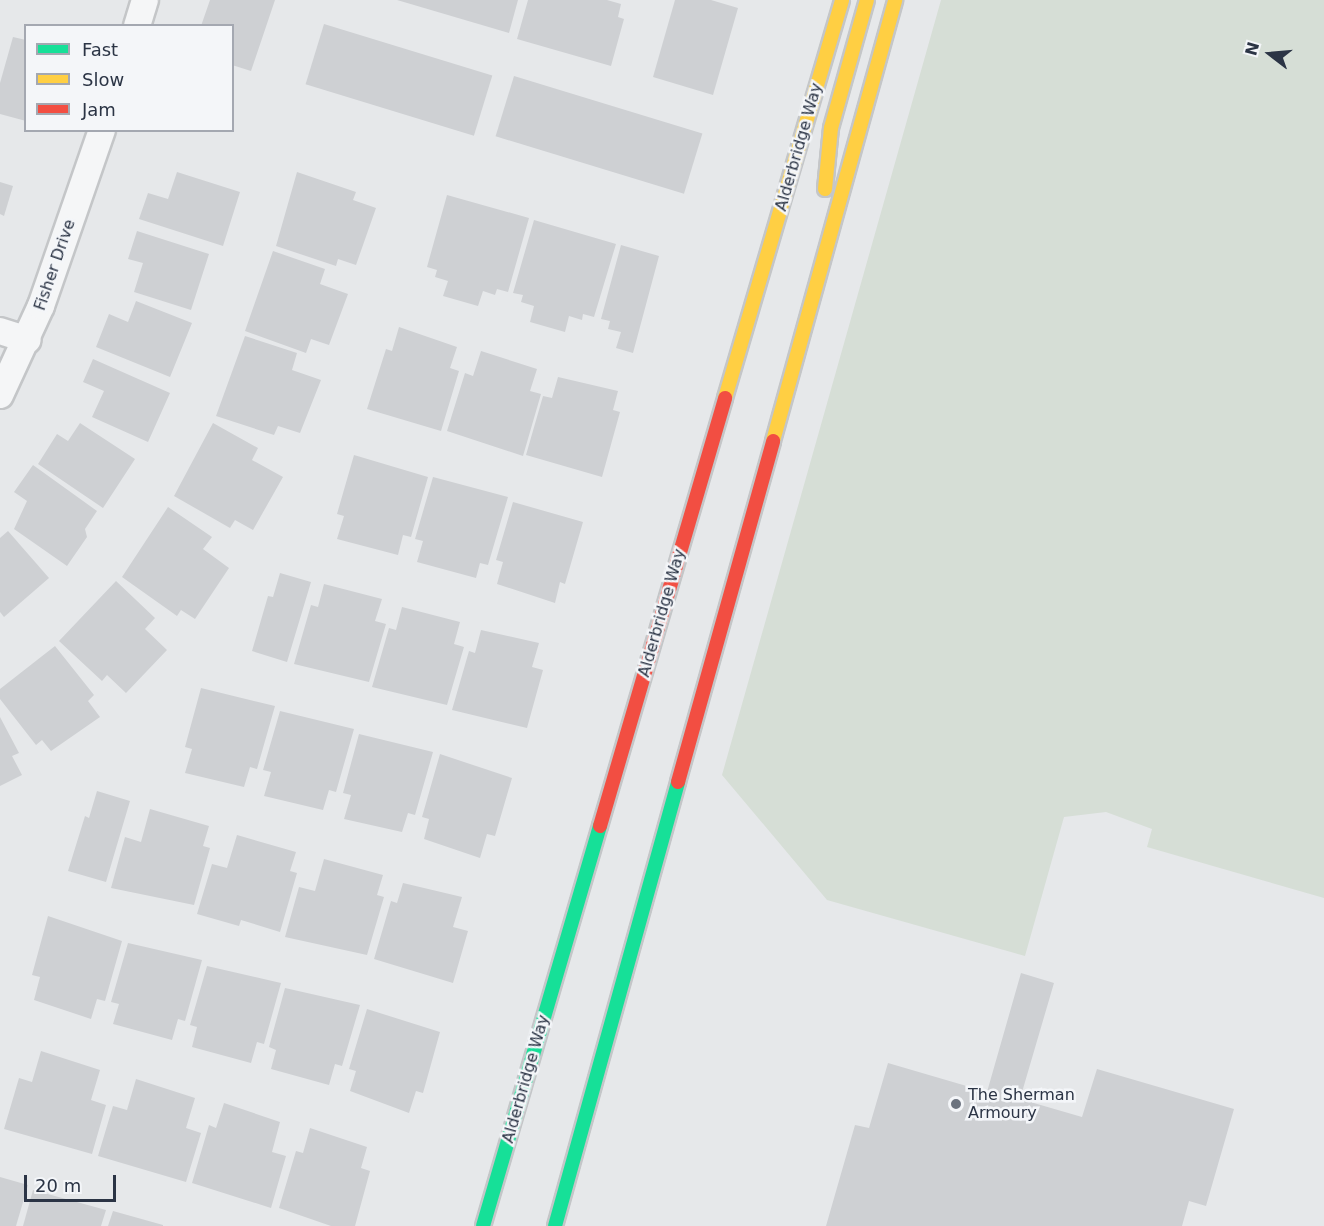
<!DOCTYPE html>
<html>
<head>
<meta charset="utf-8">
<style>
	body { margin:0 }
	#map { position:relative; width:1324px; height:1226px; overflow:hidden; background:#e6e8ea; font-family:"DejaVu Sans",sans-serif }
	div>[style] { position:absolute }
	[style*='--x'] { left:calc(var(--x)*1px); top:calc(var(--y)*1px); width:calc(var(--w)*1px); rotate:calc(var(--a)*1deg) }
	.green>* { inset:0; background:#d6ded6 }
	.building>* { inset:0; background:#ced0d3; transform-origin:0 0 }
	.roads { filter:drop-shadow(2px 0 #c4c6c8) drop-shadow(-2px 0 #c4c6c8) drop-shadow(0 2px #c4c6c8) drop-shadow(0 -2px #c4c6c8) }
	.street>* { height:26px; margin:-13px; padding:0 13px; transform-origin:13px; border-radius:13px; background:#f5f6f7 }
	.fast>* { height:14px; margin:-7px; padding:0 7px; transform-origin:7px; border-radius:7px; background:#16e098 }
	.slow>* { height:14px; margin:-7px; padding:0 7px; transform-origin:7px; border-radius:7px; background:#ffcf43 }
	.jam>* { height:14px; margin:-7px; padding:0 7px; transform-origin:7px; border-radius:7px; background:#f24e42 }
	.dots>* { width:16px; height:16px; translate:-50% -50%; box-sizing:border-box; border:3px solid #f4f6f9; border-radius:50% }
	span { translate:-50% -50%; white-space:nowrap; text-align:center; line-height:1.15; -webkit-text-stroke:5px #f4f6f9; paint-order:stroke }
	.street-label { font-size:16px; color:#2b3445 }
	.poi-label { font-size:16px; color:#2b3445 }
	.left { translate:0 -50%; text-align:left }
	.legend { position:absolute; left:24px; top:24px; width:210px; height:108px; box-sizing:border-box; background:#f4f6f9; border:2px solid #a4a8b1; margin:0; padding:8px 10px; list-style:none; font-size:18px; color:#2b3445 }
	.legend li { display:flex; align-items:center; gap:12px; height:30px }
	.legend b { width:30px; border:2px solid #a4a8b1 }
	.north { position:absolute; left:1240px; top:24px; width:60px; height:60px; -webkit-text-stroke:4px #f4f6f9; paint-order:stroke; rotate:286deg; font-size:16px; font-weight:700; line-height:24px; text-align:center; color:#2b3445 }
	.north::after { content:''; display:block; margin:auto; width:21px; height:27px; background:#2b3445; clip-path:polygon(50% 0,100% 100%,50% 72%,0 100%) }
	.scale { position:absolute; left:24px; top:1175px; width:92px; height:27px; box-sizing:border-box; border:3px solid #2b3445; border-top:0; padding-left:8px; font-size:18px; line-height:21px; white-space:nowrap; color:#2b3445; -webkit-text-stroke:4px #f4f6f9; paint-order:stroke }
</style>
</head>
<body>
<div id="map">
	<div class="green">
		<i style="clip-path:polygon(941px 0,1324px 0,1324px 898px,1147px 847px,1152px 829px,1106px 812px,1064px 817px,1025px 956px,827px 900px,722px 775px)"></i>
	</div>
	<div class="building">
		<i style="clip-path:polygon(210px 0,275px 0,251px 71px,232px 65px,232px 26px,201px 26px)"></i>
		<i style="clip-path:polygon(397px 0,518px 0,509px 33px)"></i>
		<i style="clip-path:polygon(528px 0,607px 0,621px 4px,618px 17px,624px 19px,611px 66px,517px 39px)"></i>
		<i style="clip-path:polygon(675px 0,711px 0,738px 8px,713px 95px,653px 77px)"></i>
		<i style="left:324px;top:24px;width:176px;height:63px;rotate:17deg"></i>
		<i style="clip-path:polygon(13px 37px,26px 40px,26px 121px,0 114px,0 83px)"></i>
		<i style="left:514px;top:76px;width:197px;height:63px;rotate:17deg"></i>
		<i style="clip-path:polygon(177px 172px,240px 192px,223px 246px,139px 219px,148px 193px,168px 199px)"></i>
		<i style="clip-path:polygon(297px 172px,356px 192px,353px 200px,376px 208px,356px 265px,338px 259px,336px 266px,276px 246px)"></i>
		<i style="clip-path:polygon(0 182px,13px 186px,4px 216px,0 214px)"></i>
		<i style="clip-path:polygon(447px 195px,529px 218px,508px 292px,497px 289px,495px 295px,483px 291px,478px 306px,443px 296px,448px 281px,435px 277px,437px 270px,427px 267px)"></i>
		<i style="clip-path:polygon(534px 220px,616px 244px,594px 317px,583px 314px,582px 320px,569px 316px,565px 332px,530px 322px,534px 306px,521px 302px,523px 295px,513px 293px)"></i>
		<i style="clip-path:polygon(137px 231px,209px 254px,191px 310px,134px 292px,143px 263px,128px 259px)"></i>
		<i style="clip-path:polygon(621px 245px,659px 256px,633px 353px,616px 348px,621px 332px,608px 329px,610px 321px,601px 319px)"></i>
		<i style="clip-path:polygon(273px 251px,325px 269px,320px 284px,348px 294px,329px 345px,311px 339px,306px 353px,245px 331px)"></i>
		<i style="clip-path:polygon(136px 301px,192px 323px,170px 377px,96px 347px,109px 314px,128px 322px)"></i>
		<i style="clip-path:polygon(399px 327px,457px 347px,450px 368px,459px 371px,441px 431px,367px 409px,386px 349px,392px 351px)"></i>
		<i style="clip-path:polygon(245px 336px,297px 353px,292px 370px,321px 380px,300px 433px,278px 426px,274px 435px,216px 416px)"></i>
		<i style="clip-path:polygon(481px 351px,537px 369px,530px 391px,541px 394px,523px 456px,447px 431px,465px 373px,473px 376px)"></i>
		<i style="clip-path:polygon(93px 359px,170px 393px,148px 442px,92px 417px,104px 391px,83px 382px)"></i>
		<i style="clip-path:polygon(558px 377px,618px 391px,613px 410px,620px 412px,602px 477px,526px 455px,543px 396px,552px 398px)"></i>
		<i style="clip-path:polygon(80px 423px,135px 459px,103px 508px,38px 464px,57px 434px,68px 441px)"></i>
		<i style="clip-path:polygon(213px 423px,258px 448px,252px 460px,283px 477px,253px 530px,235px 520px,230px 528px,174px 496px)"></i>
		<i style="clip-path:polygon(354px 455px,428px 477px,411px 537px,403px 535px,398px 555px,337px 539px,344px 516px,337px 514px)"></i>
		<i style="clip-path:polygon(33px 465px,97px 511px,85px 529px,87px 537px,67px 566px,14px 529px,27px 501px,14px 492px)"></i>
		<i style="clip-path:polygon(433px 477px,508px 497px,488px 565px,480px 563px,476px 578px,417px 562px,423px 541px,415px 539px)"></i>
		<i style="clip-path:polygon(513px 502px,583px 522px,565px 584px,560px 582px,555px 603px,497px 584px,503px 562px,496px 560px)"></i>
		<i style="clip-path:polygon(168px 507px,212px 537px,203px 549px,229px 568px,195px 619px,181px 610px,177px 616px,122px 577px)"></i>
		<i style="clip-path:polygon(8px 531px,49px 578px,4px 617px,0 612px,0 538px)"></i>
		<i style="clip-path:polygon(280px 573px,311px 582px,287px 662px,252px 651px,268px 596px,273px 597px)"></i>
		<i style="clip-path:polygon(116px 581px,155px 618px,145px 629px,167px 650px,126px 693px,107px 675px,102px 681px,59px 641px)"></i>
		<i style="clip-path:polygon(324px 584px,382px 599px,375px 621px,386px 624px,369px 682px,294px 664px,311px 605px,318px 607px)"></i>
		<i style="clip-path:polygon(402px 607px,460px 622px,454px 644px,464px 647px,447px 705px,372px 687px,389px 628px,396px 630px)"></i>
		<i style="clip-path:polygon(481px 630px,539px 643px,532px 667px,543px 670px,527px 728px,452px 710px,469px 651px,475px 653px)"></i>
		<i style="clip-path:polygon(55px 646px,94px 695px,88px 701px,100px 717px,51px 751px,42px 740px,36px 745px,0 699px,0 689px)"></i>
		<i style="clip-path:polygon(201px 688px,275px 706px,257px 769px,250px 767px,244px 787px,185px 773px,192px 749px,185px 747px)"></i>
		<i style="clip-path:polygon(280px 711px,354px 729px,336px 792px,329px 790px,323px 810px,264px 796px,271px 772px,263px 770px)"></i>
		<i style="clip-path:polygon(0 717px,19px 753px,12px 756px,22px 775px,0 786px)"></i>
		<i style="clip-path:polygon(359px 734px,433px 752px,415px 815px,408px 813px,402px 832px,344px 819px,351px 795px,343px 793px)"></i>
		<i style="clip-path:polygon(440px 754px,512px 778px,495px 836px,487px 834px,480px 858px,424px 839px,429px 819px,422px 817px)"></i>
		<i style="clip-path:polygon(97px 791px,130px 801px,106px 882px,68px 871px,85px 816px,89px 818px)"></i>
		<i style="clip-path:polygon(150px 809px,209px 826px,203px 846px,210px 848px,194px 905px,111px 888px,125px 837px,141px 842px)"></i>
		<i style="clip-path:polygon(237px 835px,296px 852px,290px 871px,297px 873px,280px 932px,241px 920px,239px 926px,197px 914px,212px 864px,227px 868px)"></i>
		<i style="clip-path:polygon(324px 859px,383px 875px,377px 895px,384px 897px,367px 955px,285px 937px,299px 887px,315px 891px)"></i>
		<i style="clip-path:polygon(403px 883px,462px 897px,453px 927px,468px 931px,453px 983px,374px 959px,391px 901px,397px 903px)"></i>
		<i style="clip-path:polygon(48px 916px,122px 941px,105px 1001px,97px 999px,91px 1019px,34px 1000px,40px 977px,32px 975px)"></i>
		<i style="clip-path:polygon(128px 943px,202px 960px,185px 1021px,178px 1019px,172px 1040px,113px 1024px,119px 1004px,111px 1002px)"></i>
		<i style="clip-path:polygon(207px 966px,281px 983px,264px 1044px,257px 1042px,251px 1063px,192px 1047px,197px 1027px,190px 1025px)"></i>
		<i style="clip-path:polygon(1021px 973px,1054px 983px,1020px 1099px,1082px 1117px,1097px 1069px,1234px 1109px,1206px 1206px,1189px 1201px,1182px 1226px,826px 1226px,855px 1125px,869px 1128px,888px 1063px,987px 1092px)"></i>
		<i style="clip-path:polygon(285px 988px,360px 1005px,342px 1066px,335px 1064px,329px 1085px,271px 1069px,276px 1050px,269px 1047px)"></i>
		<i style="clip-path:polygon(367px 1009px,440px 1032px,423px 1093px,416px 1091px,409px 1113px,350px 1091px,356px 1071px,349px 1069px)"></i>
		<i style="clip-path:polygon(41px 1051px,100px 1070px,91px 1100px,106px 1105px,92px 1154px,4px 1129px,19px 1078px,32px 1082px)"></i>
		<i style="clip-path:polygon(136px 1079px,195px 1098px,186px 1128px,201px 1133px,186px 1182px,98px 1156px,113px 1106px,127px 1110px)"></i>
		<i style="clip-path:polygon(224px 1103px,280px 1122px,272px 1152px,286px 1156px,271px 1208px,192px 1183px,209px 1125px,216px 1128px)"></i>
		<i style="clip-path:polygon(310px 1128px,367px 1147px,361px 1168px,370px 1171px,355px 1226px,331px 1226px,279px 1208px,296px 1151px,303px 1153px)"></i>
		<i style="clip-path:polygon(0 1177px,28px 1185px,16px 1226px,0 1226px)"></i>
		<i style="clip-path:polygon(33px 1190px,106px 1210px,101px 1226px,23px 1226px)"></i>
		<i style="clip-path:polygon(113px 1211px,163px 1225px,163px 1226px,108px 1226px)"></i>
	</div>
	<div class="roads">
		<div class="street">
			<i style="--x:137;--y:26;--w:27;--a:-73"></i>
			<i style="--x:0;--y:331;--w:29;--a:18"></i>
			<i style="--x:0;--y:395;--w:98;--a:-65.3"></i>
			<i style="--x:41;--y:306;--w:186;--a:-70.9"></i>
		</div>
		<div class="fast">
			<i style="--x:483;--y:1226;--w:417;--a:-73.7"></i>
			<i style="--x:555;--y:1226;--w:461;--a:-74.5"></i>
		</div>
		<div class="slow">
			<i style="--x:825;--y:189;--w:61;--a:-84.4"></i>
			<i style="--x:831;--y:128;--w:133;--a:-74.3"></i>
			<i style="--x:725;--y:398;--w:415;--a:-73.6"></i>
			<i style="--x:773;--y:441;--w:458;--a:-74.5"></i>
		</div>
		<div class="jam">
			<i style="--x:678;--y:782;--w:354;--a:-74.4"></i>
			<i style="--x:600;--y:826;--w:446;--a:-73.7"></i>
		</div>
	</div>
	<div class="dots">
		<i style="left:956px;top:1104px;background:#6c737f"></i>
	</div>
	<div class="street-label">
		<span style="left:799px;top:147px;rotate:-74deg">Alderbridge Way</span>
		<span style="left:55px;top:265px;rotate:-71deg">Fisher Drive</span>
		<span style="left:662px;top:613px;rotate:-74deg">Alderbridge Way</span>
		<span style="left:526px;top:1079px;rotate:-74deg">Alderbridge Way</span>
	</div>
	<div class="poi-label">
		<span class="left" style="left:968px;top:1104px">The Sherman<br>Armoury</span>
	</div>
	<ul class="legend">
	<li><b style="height:8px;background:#16e098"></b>Fast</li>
	<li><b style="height:8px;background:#ffcf43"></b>Slow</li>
	<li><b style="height:8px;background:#f24e42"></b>Jam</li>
	</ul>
	<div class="north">N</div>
	<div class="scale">20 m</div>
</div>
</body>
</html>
